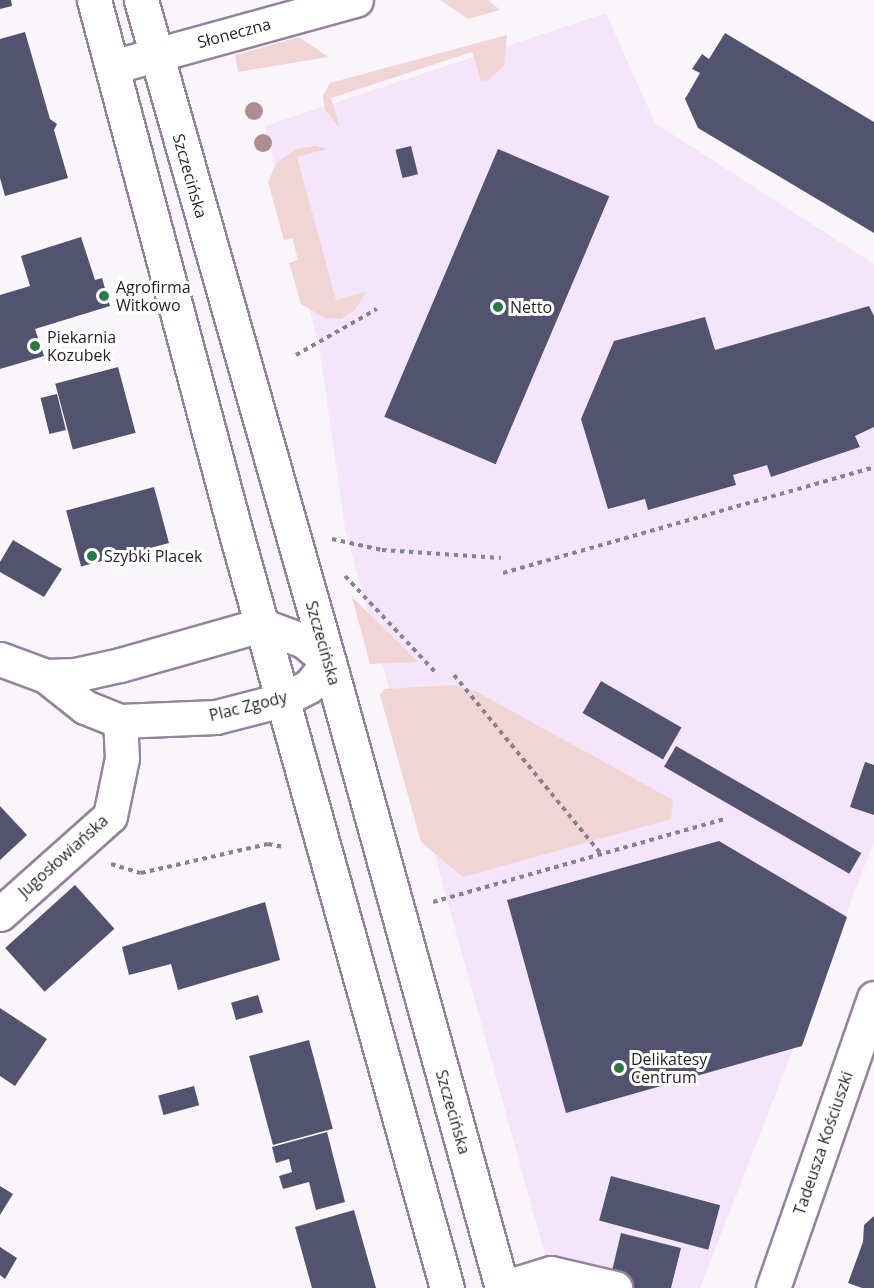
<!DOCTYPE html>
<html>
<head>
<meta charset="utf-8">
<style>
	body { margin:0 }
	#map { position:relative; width:874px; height:1288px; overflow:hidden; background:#faf5fb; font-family:"Open Sans",sans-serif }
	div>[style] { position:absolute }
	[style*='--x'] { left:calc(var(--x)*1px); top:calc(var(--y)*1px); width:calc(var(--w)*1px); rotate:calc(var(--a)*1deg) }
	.built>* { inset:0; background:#f4e5fb }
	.green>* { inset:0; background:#f1d5d4 }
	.building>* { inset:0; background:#52536f; transform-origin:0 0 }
	.path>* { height:4px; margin-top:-2px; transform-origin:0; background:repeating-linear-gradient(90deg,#88828a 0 4.5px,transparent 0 9px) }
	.roads { filter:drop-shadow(2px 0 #95829d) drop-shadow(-2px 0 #95829d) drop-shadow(0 2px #95829d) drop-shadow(0 -2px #95829d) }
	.minor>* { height:33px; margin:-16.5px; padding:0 16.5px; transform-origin:16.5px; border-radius:16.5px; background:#fff }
	.major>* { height:33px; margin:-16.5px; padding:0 16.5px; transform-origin:16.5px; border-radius:16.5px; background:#fff }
	.trees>* { width:18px; height:18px; margin:-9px; border-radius:50%; background:#ae8e90 }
	.dots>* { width:16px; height:16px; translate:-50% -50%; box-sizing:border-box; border:3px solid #fff; border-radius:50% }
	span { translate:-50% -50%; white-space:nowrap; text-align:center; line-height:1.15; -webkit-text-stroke:6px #fff; paint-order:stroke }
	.street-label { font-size:16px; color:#251d28 }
	.poi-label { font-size:16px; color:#251d28 }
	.left { translate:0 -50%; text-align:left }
</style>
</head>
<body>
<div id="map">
	<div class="built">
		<i style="clip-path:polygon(606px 13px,655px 123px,874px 264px,874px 842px,700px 1288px,554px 1288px,345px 529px,320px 352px,265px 126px)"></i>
	</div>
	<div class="green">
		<i style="clip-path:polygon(440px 0,488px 0,500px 10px,468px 19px)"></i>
		<i style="clip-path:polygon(507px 35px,504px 66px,488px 80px,481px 81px,472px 52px,331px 98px,340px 128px,325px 110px,323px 96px,330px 83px)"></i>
		<i style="clip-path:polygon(299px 37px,328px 57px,238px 72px,235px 55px)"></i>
		<i style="clip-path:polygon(316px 146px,327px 149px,297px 157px,336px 300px,366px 292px,355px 310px,341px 319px,325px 318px,301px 304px,289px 263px,298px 260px,293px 238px,284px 240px,268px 182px,277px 162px,296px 149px)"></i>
		<i style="clip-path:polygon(352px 597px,418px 662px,370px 664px)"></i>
		<i style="clip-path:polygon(454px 685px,477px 692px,673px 800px,671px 819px,463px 877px,421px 842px,380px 695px,385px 689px)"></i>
	</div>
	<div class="building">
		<i style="clip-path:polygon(0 0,11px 0,12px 6px,0 9px)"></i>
		<i style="clip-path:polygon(25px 32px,50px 119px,57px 124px,54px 130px,68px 178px,5px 196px,0 178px,0 39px)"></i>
		<i style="clip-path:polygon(725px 33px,874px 122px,874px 233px,698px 128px,685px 99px,700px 73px,692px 69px,702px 54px,709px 59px)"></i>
		<i style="left:411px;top:146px;width:29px;height:16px;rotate:76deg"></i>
		<i style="left:498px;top:149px;width:121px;height:291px;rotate:23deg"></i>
		<i style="clip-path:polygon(81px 237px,95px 280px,102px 278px,110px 306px,35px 329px,44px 356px,0 369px,0 295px,30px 286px,21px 256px)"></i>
		<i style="clip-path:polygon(869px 306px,874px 316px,874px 427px,855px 436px,860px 447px,771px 477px,767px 465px,733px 475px,736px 485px,648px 510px,645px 499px,608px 509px,581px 419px,614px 341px,705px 317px,715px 350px)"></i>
		<i style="left:118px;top:367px;width:68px;height:65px;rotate:75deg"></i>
		<i style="left:57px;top:394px;width:37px;height:17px;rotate:76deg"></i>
		<i style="left:154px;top:487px;width:58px;height:91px;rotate:75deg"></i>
		<i style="clip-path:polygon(13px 540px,62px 569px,44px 597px,0 572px,0 562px)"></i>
		<i style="left:601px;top:681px;width:93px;height:37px;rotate:30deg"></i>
		<i style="left:676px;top:746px;width:214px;height:24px;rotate:30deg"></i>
		<i style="clip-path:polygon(865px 762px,874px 765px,874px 815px,850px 807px)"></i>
		<i style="clip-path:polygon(0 806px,27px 835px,0 860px)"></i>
		<i style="clip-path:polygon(719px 841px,847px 917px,802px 1046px,566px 1113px,507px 900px)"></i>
		<i style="left:75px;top:885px;width:59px;height:94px;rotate:48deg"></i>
		<i style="clip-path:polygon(265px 902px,280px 960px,178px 990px,171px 964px,129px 975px,122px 947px)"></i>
		<i style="left:258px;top:995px;width:18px;height:28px;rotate:74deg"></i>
		<i style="clip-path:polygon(0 1008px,47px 1039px,15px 1086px,0 1076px)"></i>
		<i style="left:309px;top:1040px;width:92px;height:62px;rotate:75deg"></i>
		<i style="left:194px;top:1086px;width:20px;height:37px;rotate:75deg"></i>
		<i style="clip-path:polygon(327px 1132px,345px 1202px,316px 1210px,309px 1182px,283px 1189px,279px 1176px,292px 1172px,289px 1159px,276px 1163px,272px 1147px)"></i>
		<i style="left:611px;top:1176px;width:113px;height:46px;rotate:15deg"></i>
		<i style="clip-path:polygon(0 1186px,13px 1194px,0 1215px)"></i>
		<i style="clip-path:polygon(354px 1210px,376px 1288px,312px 1288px,295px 1227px)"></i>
		<i style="clip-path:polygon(874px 1216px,874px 1288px,862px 1288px,848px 1283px,863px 1242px,864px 1225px)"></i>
		<i style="clip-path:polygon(621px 1233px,681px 1248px,671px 1288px,608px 1288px)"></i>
		<i style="clip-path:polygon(0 1247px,17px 1258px,5px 1279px,0 1275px)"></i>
	</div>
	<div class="path">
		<i style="--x:296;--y:355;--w:93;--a:-29.6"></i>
		<i style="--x:332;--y:539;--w:51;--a:12.4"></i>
		<i style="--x:382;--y:550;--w:119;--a:3.8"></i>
		<i style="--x:503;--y:573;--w:386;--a:-15.9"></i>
		<i style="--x:345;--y:576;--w:134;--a:46.8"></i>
		<i style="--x:454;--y:675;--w:232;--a:50.6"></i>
		<i style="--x:111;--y:864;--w:31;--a:17"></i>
		<i style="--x:141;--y:873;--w:130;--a:-12.9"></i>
		<i style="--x:268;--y:844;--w:16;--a:11"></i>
		<i style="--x:433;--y:902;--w:303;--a:-15.9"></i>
	</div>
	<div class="roads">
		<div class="minor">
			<i style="--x:112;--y:67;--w:253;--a:-15.4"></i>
			<i style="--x:0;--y:659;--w:49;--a:20.3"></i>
			<i style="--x:46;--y:676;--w:50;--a:38.5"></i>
			<i style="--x:85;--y:707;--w:38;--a:22"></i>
			<i style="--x:120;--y:721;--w:96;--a:-2.4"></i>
			<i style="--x:216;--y:717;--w:68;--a:-14.4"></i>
			<i style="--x:282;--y:700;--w:30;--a:-27"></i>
			<i style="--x:309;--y:686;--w:31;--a:-50"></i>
			<i style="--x:329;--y:662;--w:33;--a:-140"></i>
			<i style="--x:304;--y:641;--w:46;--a:-159.6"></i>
			<i style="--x:261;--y:625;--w:147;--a:164.2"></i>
			<i style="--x:120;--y:665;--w:47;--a:167.7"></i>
			<i style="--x:74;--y:675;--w:28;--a:178"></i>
			<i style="--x:0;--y:914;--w:147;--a:-41.7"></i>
			<i style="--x:110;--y:816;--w:59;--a:-78.3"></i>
			<i style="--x:122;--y:758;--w:37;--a:-93"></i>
			<i style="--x:502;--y:1288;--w:51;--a:-17"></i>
			<i style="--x:551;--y:1273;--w:66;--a:13.2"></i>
			<i style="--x:773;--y:1288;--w:307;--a:-70.8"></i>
		</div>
		<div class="major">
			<i style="--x:94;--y:0;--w:556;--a:75.09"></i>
			<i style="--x:237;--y:537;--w:780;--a:74.38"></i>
			<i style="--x:141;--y:0;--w:688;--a:74.15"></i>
			<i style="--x:329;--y:662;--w:649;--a:74.55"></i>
		</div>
	</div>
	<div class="trees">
		<i style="left:254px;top:111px"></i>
		<i style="left:263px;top:143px"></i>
	</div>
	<div class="dots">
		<i style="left:104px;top:296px;background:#2c7948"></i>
		<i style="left:498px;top:307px;background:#2c7948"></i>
		<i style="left:35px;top:346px;background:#2c7948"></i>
		<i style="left:92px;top:556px;background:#2c7948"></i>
		<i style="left:619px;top:1068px;background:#2c7948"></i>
	</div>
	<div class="street-label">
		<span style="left:234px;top:33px;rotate:-15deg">Słoneczna</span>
		<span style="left:190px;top:176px;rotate:74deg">Szczecińska</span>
		<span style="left:323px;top:643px;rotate:74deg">Szczecińska</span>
		<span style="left:248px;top:706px;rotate:-14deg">Plac Zgody</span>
		<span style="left:63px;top:856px;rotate:-42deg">Jugosłowiańska</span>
		<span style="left:453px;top:1112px;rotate:74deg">Szczecińska</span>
		<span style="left:823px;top:1143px;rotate:-71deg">Tadeusza Kościuszki</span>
	</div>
	<div class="poi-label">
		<span class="left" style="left:116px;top:296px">Agrofirma<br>Witkowo</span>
		<span class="left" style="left:510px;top:307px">Netto</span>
		<span class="left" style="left:47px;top:346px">Piekarnia<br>Kozubek</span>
		<span class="left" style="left:104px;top:556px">Szybki Placek</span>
		<span class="left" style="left:631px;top:1068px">Delikatesy<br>Centrum</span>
	</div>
</div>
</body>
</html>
